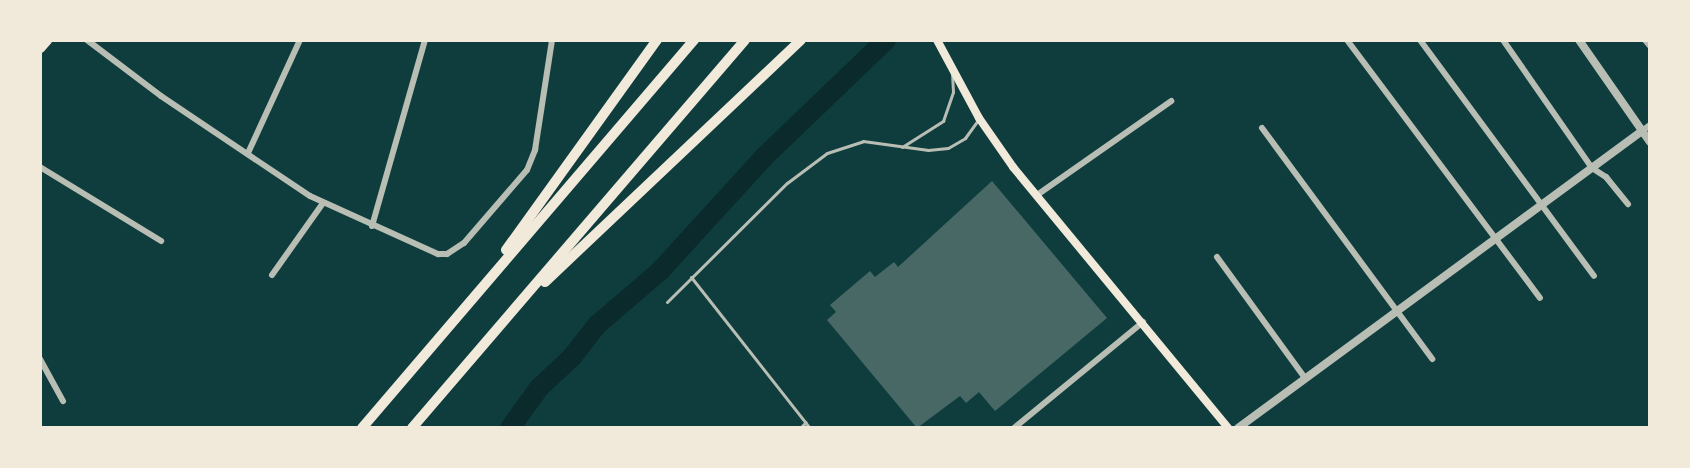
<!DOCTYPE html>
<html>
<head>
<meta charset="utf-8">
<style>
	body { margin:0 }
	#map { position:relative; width:1690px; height:468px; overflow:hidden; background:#0f3d3e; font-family:Overpass,sans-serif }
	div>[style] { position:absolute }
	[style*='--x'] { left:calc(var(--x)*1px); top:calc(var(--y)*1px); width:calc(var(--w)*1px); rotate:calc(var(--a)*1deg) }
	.river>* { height:20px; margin:-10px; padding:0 10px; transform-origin:10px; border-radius:10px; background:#0a2a2b }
	.building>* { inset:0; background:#486865 }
	.service>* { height:3px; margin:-1.5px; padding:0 1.5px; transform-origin:1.5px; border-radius:1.5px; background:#b8beb3 }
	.minor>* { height:6px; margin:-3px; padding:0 3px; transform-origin:3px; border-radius:3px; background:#b8beb3 }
	.tertiary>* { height:8px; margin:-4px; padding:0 4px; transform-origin:4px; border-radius:4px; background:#b8beb3 }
	.secondary>* { height:8px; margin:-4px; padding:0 4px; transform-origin:4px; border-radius:4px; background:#f1e9da }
	.primary>* { height:9px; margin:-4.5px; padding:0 4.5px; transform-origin:4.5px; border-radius:4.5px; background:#f1e9da }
	.motorway>* { height:10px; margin:-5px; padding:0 5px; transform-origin:5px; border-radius:5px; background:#f1e9da }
	span { translate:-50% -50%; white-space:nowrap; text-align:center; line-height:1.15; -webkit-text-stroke:5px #f1e9da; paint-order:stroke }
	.frame { position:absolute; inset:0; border:42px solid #f1e9da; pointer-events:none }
</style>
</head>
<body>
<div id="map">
	<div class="river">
		<i style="--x:510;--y:428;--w:49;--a:-54.1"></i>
		<i style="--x:539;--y:388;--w:45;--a:-43.2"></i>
		<i style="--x:572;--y:357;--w:41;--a:-52"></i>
		<i style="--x:597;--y:325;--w:83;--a:-40.6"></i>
		<i style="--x:660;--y:271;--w:154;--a:-47.6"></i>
		<i style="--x:764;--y:157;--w:169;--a:-43.8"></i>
	</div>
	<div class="building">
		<i style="clip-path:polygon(992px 181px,1107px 318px,995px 411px,979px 392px,966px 403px,960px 396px,917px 428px,827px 320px,836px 312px,830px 305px,870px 271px,875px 277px,894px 262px,898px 267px)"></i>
	</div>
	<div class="service">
		<i style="--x:902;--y:147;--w:49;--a:-32.4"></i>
		<i style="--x:943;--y:121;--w:31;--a:-71"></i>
		<i style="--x:953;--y:92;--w:19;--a:-93"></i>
		<i style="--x:691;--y:277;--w:192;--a:51.8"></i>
		<i style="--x:667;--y:302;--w:169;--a:-44.8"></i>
		<i style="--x:787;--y:183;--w:50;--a:-36.9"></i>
		<i style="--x:827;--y:153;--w:38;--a:-18"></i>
		<i style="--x:863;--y:141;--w:66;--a:7.9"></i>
		<i style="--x:928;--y:150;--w:20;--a:-6"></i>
		<i style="--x:948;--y:148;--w:20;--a:-30"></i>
		<i style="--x:965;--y:138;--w:22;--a:-54"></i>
		<i style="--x:800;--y:428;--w:8;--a:-45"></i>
	</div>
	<div class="minor">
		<i style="--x:87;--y:40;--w:93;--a:37.1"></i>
		<i style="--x:161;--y:96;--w:179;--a:33.9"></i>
		<i style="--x:310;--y:196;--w:141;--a:24.4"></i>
		<i style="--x:438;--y:254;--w:9;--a:0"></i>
		<i style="--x:447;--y:254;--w:20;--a:-33"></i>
		<i style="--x:464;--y:243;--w:96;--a:-49.2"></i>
		<i style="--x:527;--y:170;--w:22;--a:-68"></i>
		<i style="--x:535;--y:150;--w:111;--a:-81.2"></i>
		<i style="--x:1347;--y:40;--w:322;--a:53.2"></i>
		<i style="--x:1420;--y:40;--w:293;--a:53.6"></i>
		<i style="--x:1503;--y:40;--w:156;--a:55.2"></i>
		<i style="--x:1592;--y:168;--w:17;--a:33"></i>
		<i style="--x:1606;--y:177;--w:35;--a:51"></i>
		<i style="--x:1645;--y:40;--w:8;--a:50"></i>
		<i style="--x:1262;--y:128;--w:287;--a:53.6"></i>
		<i style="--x:1642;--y:131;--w:10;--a:-37"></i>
		<i style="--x:248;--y:153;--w:124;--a:-65.3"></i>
		<i style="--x:40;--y:167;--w:142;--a:31.4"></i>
		<i style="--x:1037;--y:195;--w:164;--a:-35"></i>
		<i style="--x:372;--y:226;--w:193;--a:-74.1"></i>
		<i style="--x:1217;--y:257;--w:150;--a:54"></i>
		<i style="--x:272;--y:275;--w:88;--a:-54.7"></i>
		<i style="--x:40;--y:359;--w:48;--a:61.3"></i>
		<i style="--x:1014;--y:428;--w:167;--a:-39.4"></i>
	</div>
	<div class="tertiary">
		<i style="--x:1579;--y:40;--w:124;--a:55.2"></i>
		<i style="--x:1238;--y:428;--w:501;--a:-36.32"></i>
	</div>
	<div class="secondary">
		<i style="--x:937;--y:40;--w:89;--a:61.7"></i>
		<i style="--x:979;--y:118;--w:60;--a:55.2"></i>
		<i style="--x:1013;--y:167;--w:338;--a:50.5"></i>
	</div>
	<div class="primary">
		<i style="--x:40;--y:48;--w:11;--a:-49"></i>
	</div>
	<div class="motorway">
		<i style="--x:506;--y:250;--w:259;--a:-54.3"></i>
		<i style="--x:545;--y:282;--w:352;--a:-43.4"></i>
		<i style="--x:362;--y:428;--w:511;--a:-49.45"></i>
		<i style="--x:412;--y:428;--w:511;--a:-49.36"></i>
	</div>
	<div class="frame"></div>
</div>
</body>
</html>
